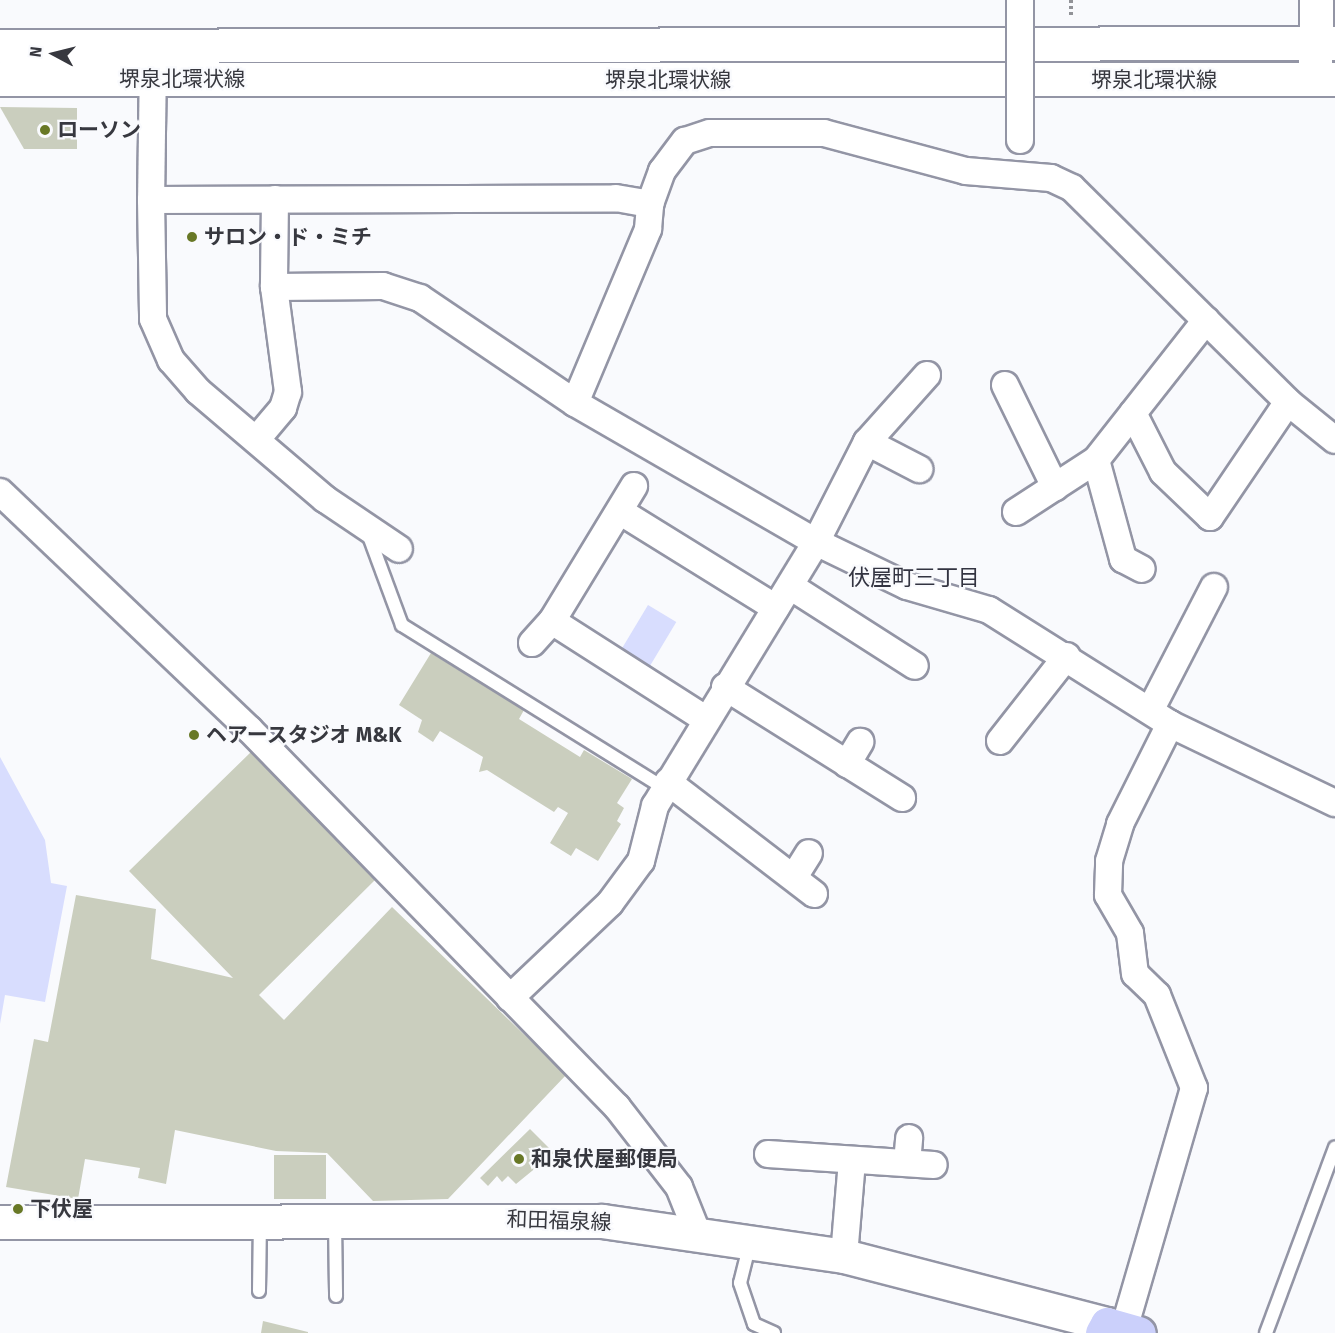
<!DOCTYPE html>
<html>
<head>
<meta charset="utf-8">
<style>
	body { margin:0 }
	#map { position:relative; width:1335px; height:1333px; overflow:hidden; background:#f9fafd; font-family:"Fira Sans","Noto Sans JP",sans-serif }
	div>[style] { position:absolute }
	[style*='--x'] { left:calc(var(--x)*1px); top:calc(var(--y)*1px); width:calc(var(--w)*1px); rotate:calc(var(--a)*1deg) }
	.green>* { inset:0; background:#d8ddfe; transform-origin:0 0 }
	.building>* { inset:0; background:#cacebe; transform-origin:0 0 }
	.path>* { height:4px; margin-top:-2px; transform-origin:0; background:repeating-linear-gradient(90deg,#919297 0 3px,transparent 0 6px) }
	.roads { filter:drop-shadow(2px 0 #9395a5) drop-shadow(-2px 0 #9395a5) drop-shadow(0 2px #9395a5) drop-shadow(0 -2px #9395a5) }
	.lane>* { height:12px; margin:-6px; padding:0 6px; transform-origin:6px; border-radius:6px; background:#fff }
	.street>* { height:26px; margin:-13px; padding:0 13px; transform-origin:13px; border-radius:13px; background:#fff }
	.secondary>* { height:33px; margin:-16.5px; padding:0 16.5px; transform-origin:16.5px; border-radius:16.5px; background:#fff }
	.primary>* { height:33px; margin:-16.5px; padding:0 16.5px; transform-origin:16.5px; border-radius:16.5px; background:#cbd0fb }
	.bridges { filter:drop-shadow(2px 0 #9395a5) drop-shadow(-2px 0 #9395a5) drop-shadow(0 2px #9395a5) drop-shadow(0 -2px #9395a5) }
	.street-bridge>* { height:26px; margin:-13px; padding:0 13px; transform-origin:13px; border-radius:13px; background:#fff }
	.dots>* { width:16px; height:16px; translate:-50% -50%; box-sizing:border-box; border:3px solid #f9fafd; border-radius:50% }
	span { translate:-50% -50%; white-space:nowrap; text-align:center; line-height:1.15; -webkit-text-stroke:4.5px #f9fafd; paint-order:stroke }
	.street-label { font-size:21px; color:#37383f }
	.poi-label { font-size:21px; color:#37383f; font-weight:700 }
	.left { translate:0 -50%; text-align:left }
	.neighbourhood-label { font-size:22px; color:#333441 }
	.north { position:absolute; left:24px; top:24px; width:60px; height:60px; -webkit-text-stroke:4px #f9fafd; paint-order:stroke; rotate:277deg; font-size:16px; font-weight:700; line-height:24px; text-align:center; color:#37383f }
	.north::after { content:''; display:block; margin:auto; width:21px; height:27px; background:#37383f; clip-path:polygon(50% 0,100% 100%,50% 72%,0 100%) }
</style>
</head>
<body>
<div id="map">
	<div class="green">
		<i style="left:648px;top:605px;width:33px;height:53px;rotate:31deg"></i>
		<i style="clip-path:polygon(0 757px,45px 840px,51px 883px,67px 886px,45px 1002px,5px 995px,0 1024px)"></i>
	</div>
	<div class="building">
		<i style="clip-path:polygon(0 107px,77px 108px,77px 149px,24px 149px)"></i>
		<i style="clip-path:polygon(431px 653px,524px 710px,519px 719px,580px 757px,584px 750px,632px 779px,617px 803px,624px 808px,617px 821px,621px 824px,598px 861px,576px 848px,571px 856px,550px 843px,568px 813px,558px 807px,554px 812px,487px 770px,479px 772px,483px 757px,440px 731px,433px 742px,418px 732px,422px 720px,399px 705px)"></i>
		<i style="clip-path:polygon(252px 751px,376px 879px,259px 995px,284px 1020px,392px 907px,566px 1075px,448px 1199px,373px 1201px,327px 1153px,276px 1151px,175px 1130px,166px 1184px,138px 1178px,140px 1168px,85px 1159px,78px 1199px,6px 1187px,34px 1039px,48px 1042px,76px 895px,156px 909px,151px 959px,233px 978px,129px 871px)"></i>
		<i style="clip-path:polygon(530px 1129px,554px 1153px,516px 1184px,508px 1176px,502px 1182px,497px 1176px,488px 1186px,480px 1178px)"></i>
		<i style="left:274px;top:1155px;width:52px;height:44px"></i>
		<i style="clip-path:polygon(263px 1321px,308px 1332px,308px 1333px,261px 1333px)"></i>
	</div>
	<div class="path">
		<i style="--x:1071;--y:15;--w:15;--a:-90"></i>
	</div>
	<div class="roads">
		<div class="lane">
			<i style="--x:369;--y:536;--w:95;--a:69.7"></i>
			<i style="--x:402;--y:625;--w:309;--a:31.9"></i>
			<i style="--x:335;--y:1221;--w:75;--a:89.2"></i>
			<i style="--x:750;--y:1243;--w:41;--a:104"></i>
			<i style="--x:740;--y:1283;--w:43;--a:71.1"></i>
			<i style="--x:754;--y:1324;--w:22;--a:24"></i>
			<i style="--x:259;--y:1291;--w:69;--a:-89.2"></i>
			<i style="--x:1266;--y:1333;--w:198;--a:-69.6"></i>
		</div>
		<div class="street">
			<i style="--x:153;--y:61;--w:139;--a:90.8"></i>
			<i style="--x:151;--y:200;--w:465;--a:-0.2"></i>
			<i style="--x:616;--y:198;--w:35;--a:10"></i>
			<i style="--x:650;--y:204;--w:35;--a:-70"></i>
			<i style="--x:662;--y:171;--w:38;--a:-53"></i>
			<i style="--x:685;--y:141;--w:26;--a:-18"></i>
			<i style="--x:710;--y:133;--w:114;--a:0"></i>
			<i style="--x:824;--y:133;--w:147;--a:15"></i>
			<i style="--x:966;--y:171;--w:85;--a:4.7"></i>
			<i style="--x:1051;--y:178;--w:23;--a:25"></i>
			<i style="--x:1072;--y:188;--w:304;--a:44.7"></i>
			<i style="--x:1288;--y:402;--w:60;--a:39"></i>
			<i style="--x:275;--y:199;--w:88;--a:90.7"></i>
			<i style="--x:274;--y:287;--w:109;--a:-0.5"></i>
			<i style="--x:383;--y:286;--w:39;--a:18"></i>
			<i style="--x:420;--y:298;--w:187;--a:34.1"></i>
			<i style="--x:575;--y:403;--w:278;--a:30"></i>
			<i style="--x:816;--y:542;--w:101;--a:25.8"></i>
			<i style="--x:907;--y:586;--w:85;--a:16.3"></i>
			<i style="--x:989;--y:610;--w:214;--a:32.2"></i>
			<i style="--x:1170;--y:724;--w:183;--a:25.6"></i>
			<i style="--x:151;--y:200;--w:119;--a:89"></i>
			<i style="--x:153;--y:319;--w:45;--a:66.3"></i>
			<i style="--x:171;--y:360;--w:41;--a:48.9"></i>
			<i style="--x:198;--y:391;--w:167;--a:40.4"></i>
			<i style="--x:325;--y:499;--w:89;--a:34"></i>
			<i style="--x:1005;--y:385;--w:114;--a:63.9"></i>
			<i style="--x:575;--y:403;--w:189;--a:-67.2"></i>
			<i style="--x:648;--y:229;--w:25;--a:-85"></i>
			<i style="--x:1133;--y:413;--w:66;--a:63"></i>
			<i style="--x:1163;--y:472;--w:65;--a:43.8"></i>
			<i style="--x:1210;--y:517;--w:139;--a:-55.9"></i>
			<i style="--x:256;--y:440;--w:42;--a:-49.8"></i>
			<i style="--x:283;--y:408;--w:17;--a:-73"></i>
			<i style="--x:288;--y:392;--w:106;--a:-97.6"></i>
			<i style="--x:867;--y:442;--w:59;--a:27.4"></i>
			<i style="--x:1096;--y:460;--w:103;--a:74.7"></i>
			<i style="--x:1123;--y:559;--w:21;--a:28"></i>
			<i style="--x:0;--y:492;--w:344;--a:43.6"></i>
			<i style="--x:249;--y:729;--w:528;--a:45.77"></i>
			<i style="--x:617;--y:1107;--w:101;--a:52.2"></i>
			<i style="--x:679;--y:1187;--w:48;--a:68.2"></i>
			<i style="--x:621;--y:512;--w:182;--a:31.8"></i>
			<i style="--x:1016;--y:512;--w:95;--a:-33"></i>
			<i style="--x:1096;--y:460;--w:178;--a:-51.8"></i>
			<i style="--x:790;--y:586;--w:148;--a:32.6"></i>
			<i style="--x:552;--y:621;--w:182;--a:32.6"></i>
			<i style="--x:532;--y:643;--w:30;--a:-48"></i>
			<i style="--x:552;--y:621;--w:158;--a:-58.7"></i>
			<i style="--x:725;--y:687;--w:209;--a:32.1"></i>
			<i style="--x:1152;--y:707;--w:135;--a:-62.7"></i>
			<i style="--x:1000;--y:741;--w:108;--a:-51.8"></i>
			<i style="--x:847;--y:764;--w:26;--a:-59"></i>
			<i style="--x:668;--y:782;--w:184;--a:37.5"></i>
			<i style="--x:794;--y:877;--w:28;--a:-58"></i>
			<i style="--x:510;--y:998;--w:138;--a:-43.5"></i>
			<i style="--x:610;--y:903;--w:52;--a:-53.6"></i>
			<i style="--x:641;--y:861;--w:57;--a:-75.7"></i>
			<i style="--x:655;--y:806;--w:309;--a:-58.6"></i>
			<i style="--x:816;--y:542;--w:112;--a:-63"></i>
			<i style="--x:867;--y:442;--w:90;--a:-48.2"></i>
			<i style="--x:768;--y:1154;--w:166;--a:3.8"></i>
			<i style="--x:907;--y:1163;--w:25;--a:-85"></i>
			<i style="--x:844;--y:1256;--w:96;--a:-85.2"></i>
			<i style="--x:1124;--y:1329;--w:251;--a:-73.8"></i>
			<i style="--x:1194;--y:1088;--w:100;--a:-111.7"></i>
			<i style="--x:1157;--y:995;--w:30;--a:-136"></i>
			<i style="--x:1135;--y:974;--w:41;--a:-97"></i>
			<i style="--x:1130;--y:933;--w:44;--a:-120.1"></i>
			<i style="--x:1108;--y:895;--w:34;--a:-88"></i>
			<i style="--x:1109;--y:861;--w:39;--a:-73"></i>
			<i style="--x:1120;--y:824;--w:112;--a:-63.4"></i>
		</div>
		<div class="secondary">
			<i style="--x:0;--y:46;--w:1335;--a:-0.13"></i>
			<i style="--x:1315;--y:65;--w:65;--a:-89.1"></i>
			<i style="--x:0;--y:79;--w:1335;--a:0"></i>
			<i style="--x:0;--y:1222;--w:602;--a:-0.1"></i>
			<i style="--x:602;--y:1221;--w:245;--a:8.2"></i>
			<i style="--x:844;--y:1256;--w:272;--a:14.5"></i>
		</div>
		<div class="primary">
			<i style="--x:1102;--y:1333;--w:10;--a:-61"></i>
			<i style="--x:1107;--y:1324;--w:33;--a:16"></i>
		</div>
	</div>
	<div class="bridges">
		<div class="street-bridge">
			<i style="--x:1020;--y:0;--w:140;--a:90"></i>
		</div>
	</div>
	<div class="dots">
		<i style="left:45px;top:130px;background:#687826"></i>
		<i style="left:192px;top:237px;background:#687826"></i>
		<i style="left:194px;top:735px;background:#687826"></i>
		<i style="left:519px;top:1159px;background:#687826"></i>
		<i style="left:18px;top:1209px;background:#687826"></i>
	</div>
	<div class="street-label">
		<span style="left:182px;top:79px">堺泉北環状線</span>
		<span style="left:668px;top:80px">堺泉北環状線</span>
		<span style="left:1154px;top:80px">堺泉北環状線</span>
		<span style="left:559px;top:1221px;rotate:2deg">和田福泉線</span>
	</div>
	<div class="poi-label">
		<span class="left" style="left:57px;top:130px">ローソン</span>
		<span class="left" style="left:204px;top:237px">サロン・ド・ミチ</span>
		<span class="left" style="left:206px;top:735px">ヘアースタジオ M&amp;K</span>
		<span class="left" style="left:531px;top:1159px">和泉伏屋郵便局</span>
		<span class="left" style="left:30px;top:1209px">下伏屋</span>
	</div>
	<div class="neighbourhood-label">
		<span style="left:914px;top:578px">伏屋町三丁目</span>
	</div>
	<div class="north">N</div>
</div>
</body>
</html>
